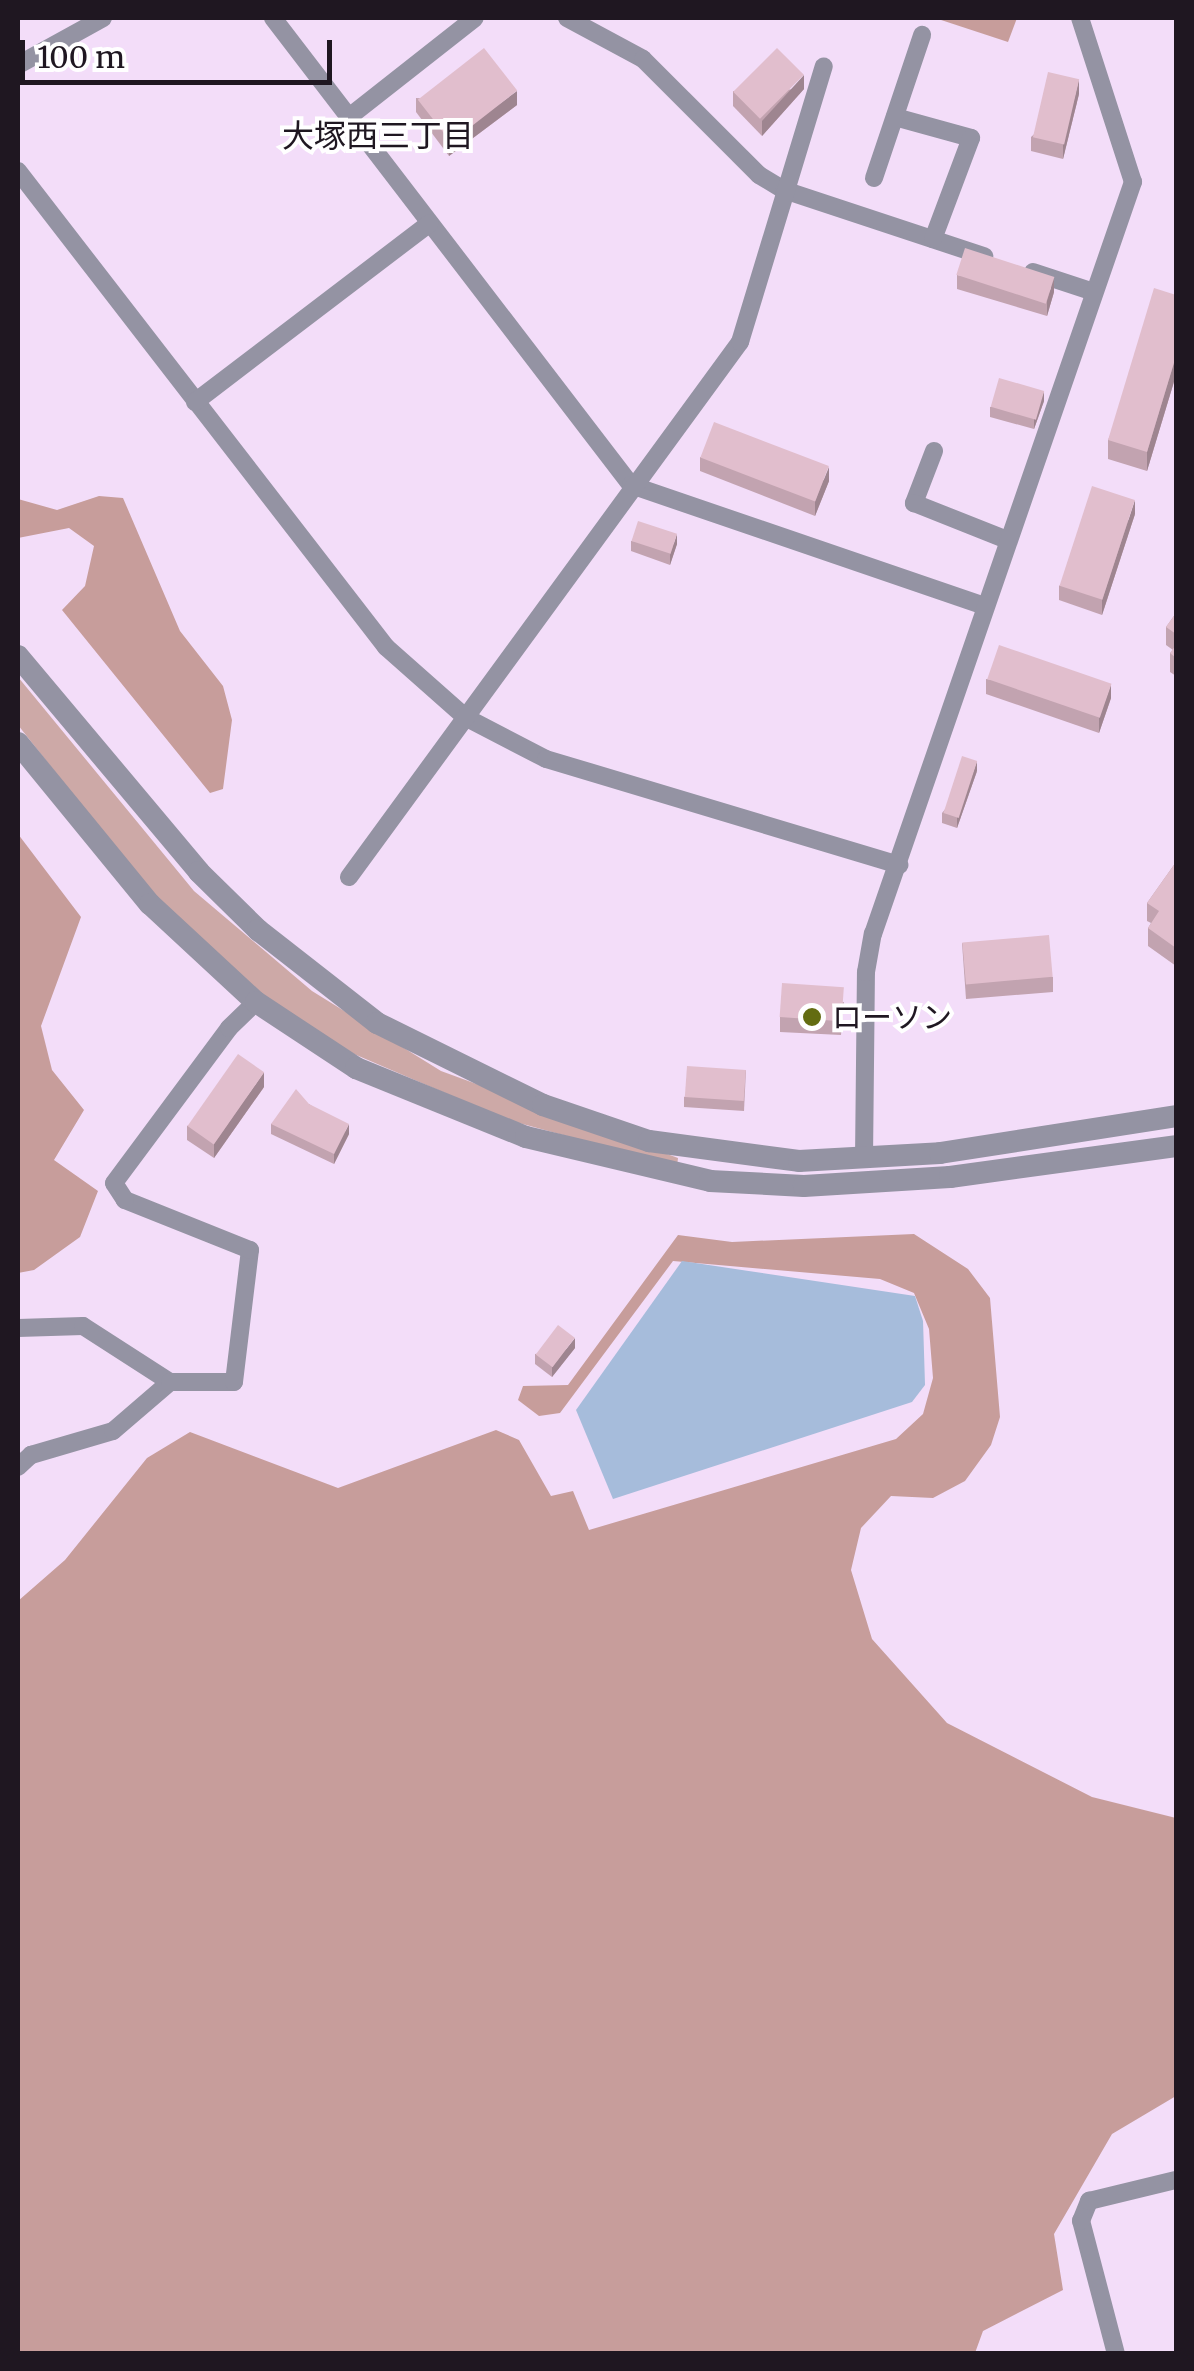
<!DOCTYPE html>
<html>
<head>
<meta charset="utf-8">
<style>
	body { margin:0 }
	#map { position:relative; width:1194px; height:2371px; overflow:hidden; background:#f3ddf9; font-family:Merriweather,"Noto Sans JP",serif }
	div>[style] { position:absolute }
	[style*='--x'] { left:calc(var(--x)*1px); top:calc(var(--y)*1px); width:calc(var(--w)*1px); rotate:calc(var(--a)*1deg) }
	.green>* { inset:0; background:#cda9a7 }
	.forest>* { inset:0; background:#c79d9b }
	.water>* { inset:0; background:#a6bcdb }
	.minor>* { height:18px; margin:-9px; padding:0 9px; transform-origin:9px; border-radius:9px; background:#9493a3 }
	.tertiary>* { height:22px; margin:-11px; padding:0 11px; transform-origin:11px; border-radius:11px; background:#9493a3 }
	.wall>* { inset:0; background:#c2a3b0 }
	.shaded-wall>* { inset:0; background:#9e8590 }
	.building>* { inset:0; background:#e1becd; transform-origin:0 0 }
	.dots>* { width:28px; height:28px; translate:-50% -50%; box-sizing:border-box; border:5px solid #fff; border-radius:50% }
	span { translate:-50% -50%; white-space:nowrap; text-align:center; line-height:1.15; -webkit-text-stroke:8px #fff; paint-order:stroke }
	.poi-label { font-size:30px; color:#1f1721 }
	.left { translate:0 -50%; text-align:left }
	.neighbourhood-label { font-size:32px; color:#1f1721 }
	.frame { position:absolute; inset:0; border:20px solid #1f1721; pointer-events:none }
	.scale { position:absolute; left:20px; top:40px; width:312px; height:45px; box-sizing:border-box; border:5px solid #1f1721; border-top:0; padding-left:12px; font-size:30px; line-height:35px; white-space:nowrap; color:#1f1721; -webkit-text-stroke:8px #fff; paint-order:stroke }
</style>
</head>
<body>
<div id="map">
	<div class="green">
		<i style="clip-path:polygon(18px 677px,194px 891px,312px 991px,441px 1071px,678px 1158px,677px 1166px,508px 1120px,354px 1054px,284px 1011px,207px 950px,149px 891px,18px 725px)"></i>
	</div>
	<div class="forest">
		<i style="clip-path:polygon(935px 18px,1017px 18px,1008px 42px)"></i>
		<i style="clip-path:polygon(99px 496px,123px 498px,180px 631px,223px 686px,232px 720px,223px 789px,210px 793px,62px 610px,85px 586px,94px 546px,69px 528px,18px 538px,18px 499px,57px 510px)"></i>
		<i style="clip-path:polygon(18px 834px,81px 917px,41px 1026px,52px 1070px,84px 1110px,54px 1160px,98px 1191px,80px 1237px,34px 1270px,18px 1273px)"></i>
		<i style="clip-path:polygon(914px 1234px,968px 1269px,990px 1298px,1000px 1417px,991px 1445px,965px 1481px,933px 1498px,891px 1496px,861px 1528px,851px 1570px,872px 1639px,947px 1723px,1092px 1797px,1176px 1818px,1176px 2096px,1112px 2134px,1054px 2234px,1063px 2290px,983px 2331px,975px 2353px,18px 2353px,18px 1601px,65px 1560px,147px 1458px,190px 1432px,338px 1488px,496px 1430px,519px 1440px,551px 1496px,573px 1491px,589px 1530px,896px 1439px,923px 1414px,933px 1378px,929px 1329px,914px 1293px,880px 1279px,673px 1261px,560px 1413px,539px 1416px,518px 1400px,523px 1386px,568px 1385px,678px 1235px,732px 1242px)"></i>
	</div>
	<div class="water">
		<i style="clip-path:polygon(682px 1261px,915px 1296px,923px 1321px,925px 1385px,912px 1402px,613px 1499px,576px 1410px)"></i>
	</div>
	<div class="minor">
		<i style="--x:273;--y:18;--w:588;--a:52.53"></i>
		<i style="--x:631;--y:485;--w:373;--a:18.9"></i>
		<i style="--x:567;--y:18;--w:86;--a:28.3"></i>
		<i style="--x:643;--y:59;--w:164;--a:45"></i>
		<i style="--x:759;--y:175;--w:29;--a:31"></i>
		<i style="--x:784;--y:190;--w:211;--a:18.3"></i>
		<i style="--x:18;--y:65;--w:97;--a:-28.9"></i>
		<i style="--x:349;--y:117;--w:160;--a:-38.2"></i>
		<i style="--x:895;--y:117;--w:79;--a:15.4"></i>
		<i style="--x:971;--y:138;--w:108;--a:110.6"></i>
		<i style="--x:18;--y:171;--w:602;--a:52.29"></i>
		<i style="--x:386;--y:647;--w:106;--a:41.5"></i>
		<i style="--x:465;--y:717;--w:91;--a:27.4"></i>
		<i style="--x:546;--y:759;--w:369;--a:16.7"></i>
		<i style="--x:874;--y:178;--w:151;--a:-71.4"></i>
		<i style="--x:1033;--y:272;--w:64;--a:18.2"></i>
		<i style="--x:195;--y:402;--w:295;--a:-37.3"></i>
		<i style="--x:934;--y:451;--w:56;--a:111"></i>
		<i style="--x:914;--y:503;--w:100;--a:21.7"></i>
		<i style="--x:349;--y:877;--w:663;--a:-53.84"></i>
		<i style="--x:740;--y:342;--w:288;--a:-73.1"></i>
		<i style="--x:864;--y:1159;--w:187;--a:-89.4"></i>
		<i style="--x:866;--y:972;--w:39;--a:-80"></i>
		<i style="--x:873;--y:934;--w:796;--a:-70.93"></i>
		<i style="--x:1133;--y:182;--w:172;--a:-107.9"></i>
		<i style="--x:18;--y:1328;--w:65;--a:-1.8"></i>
		<i style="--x:83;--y:1326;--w:103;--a:32.8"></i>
		<i style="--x:18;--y:1467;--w:18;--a:-43"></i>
		<i style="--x:31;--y:1455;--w:85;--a:-16.3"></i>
		<i style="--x:113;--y:1431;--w:75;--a:-40.7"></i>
		<i style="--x:170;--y:1382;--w:64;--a:0"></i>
		<i style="--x:234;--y:1382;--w:133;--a:-83.1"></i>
		<i style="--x:250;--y:1250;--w:135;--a:-158.2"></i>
		<i style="--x:125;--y:1200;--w:20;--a:-123"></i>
		<i style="--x:114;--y:1183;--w:193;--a:-53.4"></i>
		<i style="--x:229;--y:1028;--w:37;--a:-44"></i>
		<i style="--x:1116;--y:2354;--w:138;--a:-104.7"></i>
		<i style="--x:1081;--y:2221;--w:22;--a:-68"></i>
		<i style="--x:1089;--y:2201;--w:89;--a:-13.6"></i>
	</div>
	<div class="tertiary">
		<i style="--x:18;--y:656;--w:282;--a:50"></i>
		<i style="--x:199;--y:872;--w:83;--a:44.5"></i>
		<i style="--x:258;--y:930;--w:151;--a:38"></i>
		<i style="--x:377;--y:1023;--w:185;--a:26.3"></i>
		<i style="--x:543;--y:1105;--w:112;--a:18.8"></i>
		<i style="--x:649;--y:1141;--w:151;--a:7.6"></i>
		<i style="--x:799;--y:1161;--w:141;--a:-3.2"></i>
		<i style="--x:940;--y:1153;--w:239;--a:-8.9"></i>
		<i style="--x:18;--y:743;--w:208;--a:50.7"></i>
		<i style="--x:150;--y:904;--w:144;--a:42.8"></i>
		<i style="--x:256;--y:1002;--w:120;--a:33.4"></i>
		<i style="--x:356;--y:1068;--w:183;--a:22.1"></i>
		<i style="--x:526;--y:1137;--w:189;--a:13.4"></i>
		<i style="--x:710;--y:1181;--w:94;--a:3"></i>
		<i style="--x:804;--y:1186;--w:146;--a:-3.5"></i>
		<i style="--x:950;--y:1177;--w:228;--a:-7.8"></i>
	</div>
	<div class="wall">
		<i style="clip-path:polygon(804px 89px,762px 136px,733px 106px,733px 91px)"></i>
		<i style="clip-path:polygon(1079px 94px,1063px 159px,1031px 151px,1031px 137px)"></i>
		<i style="clip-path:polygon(416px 98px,517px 105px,449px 156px,416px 112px)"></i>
		<i style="clip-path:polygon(957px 275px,1054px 292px,1047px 316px,957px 289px)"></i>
		<i style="clip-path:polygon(1176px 295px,1176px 375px,1147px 471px,1108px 459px,1108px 440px)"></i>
		<i style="clip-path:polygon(1044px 401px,1034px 429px,990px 417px,990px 407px)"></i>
		<i style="clip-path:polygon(700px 457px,829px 481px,815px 516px,700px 471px)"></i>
		<i style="clip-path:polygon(1135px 514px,1102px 615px,1059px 600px,1059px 586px)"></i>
		<i style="clip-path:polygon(631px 541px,677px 544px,670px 565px,631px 551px)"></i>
		<i style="clip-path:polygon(1176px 613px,1176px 676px,1170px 672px,1170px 653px,1173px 650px,1166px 645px,1166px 627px)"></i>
		<i style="clip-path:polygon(986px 679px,1111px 698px,1099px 733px,986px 694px)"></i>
		<i style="clip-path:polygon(977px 771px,957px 828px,942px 823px,942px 813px)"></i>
		<i style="clip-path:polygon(1176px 862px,1176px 966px,1148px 946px,1148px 928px,1151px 923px,1147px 921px,1147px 903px)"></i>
		<i style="clip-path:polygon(962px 943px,1053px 977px,1053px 992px,966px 999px)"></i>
		<i style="clip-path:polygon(844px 1002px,841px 1035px,780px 1032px,780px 1017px)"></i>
		<i style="clip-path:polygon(746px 1070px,744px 1111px,684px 1107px,684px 1097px)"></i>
		<i style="clip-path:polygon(264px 1087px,214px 1158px,187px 1140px,187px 1126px)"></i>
		<i style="clip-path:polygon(309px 1104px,349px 1134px,334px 1164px,271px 1134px,271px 1124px)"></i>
		<i style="clip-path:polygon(575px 1348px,552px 1377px,535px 1364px,535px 1354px)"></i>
	</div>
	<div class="shaded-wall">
		<i style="clip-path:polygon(804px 75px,804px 89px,762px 136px,762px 121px)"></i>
		<i style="clip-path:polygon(1079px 79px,1079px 94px,1063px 159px,1063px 145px)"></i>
		<i style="clip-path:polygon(517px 91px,517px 105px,449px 156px,449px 141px)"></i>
		<i style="clip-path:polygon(1054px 277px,1054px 292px,1047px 316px,1047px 301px)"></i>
		<i style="clip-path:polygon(1176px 356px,1176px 375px,1147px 471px,1147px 452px)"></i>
		<i style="clip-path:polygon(1044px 391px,1044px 401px,1034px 429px,1034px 419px)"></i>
		<i style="clip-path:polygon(829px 467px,829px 481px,815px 516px,815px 501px)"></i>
		<i style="clip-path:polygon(1135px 500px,1135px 514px,1102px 615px,1102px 600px)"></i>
		<i style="clip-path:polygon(677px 534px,677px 544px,670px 565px,670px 555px)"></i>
		<i style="clip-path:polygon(1111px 684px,1111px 698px,1099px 733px,1099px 718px)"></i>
		<i style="clip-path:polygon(977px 761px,977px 771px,957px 828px,957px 818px)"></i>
		<i style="clip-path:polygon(264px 1072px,264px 1087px,214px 1158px,214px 1144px)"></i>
		<i style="clip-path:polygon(349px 1124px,349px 1134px,334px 1164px,334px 1154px)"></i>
		<i style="clip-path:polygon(575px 1338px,575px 1348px,552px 1377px,552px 1367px)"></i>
	</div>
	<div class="building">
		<i style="left:484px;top:48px;width:54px;height:84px;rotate:52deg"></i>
		<i style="left:777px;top:48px;width:38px;height:62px;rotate:45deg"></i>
		<i style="left:1048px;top:72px;width:32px;height:67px;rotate:13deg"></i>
		<i style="left:965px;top:248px;width:94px;height:28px;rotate:18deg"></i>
		<i style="clip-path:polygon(1154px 288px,1176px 295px,1176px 356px,1147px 452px,1108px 440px)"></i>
		<i style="left:999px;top:378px;width:47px;height:30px;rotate:16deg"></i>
		<i style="left:714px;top:422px;width:123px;height:38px;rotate:21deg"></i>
		<i style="left:1092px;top:486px;width:45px;height:105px;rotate:18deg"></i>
		<i style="left:638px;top:521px;width:41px;height:21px;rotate:18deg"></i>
		<i style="clip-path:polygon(1176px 613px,1176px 634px,1166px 627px)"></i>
		<i style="left:999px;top:645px;width:119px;height:36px;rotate:19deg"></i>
		<i style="clip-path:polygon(1176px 645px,1176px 658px,1170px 653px)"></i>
		<i style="left:962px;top:756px;width:16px;height:60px;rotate:18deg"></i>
		<i style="clip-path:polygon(1176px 862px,1175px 924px,1176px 948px,1148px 928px,1159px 911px,1147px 903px)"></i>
		<i style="left:1049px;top:935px;width:42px;height:87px;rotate:85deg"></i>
		<i style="left:782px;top:983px;width:62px;height:34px;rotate:4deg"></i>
		<i style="left:238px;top:1054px;width:32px;height:88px;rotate:35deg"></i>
		<i style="left:687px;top:1066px;width:59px;height:31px;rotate:4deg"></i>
		<i style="clip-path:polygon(296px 1089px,309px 1104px,349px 1124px,334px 1154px,271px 1124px)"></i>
		<i style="left:558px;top:1325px;width:21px;height:37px;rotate:37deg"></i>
	</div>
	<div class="dots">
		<i style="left:812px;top:1017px;background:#636c11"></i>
	</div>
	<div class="poi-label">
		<span class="left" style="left:832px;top:1017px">ローソン</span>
	</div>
	<div class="neighbourhood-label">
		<span style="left:378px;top:136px">大塚西三丁目</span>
	</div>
	<div class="frame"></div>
	<div class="scale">100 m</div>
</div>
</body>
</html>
